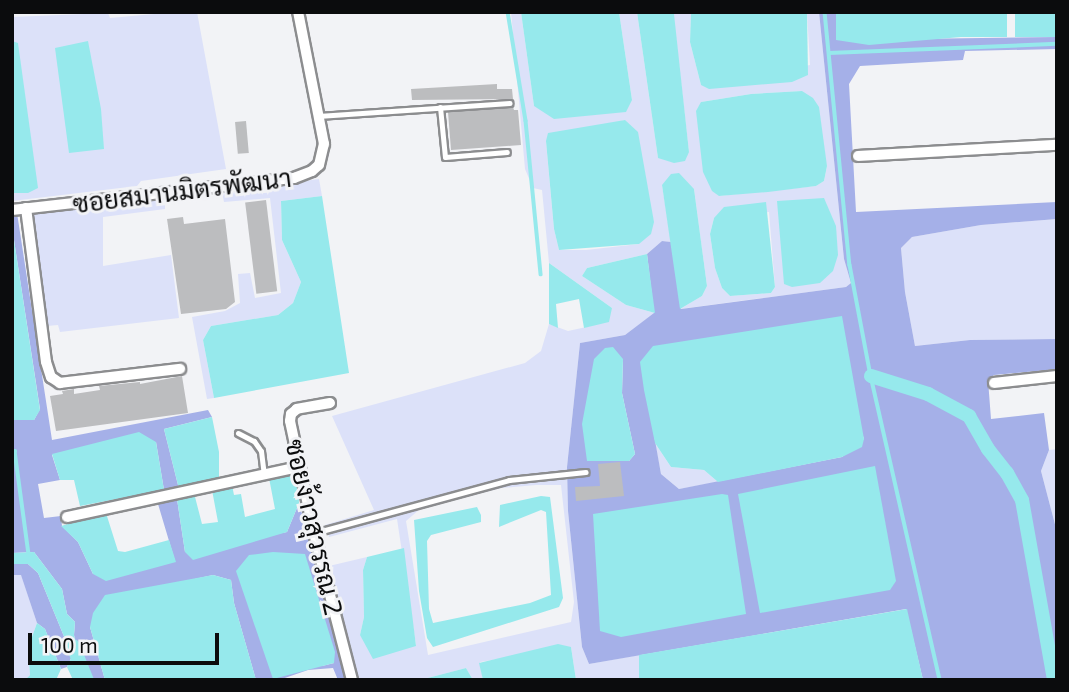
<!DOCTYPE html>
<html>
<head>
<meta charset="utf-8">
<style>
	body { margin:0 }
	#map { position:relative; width:1069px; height:692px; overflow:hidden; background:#f2f3f6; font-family:"Exo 2",Sarabun,sans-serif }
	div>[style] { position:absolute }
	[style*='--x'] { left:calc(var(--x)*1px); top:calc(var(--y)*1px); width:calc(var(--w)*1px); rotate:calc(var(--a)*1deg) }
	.green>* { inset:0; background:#dce1f9 }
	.forest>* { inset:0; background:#a5b0e8 }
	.water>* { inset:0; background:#96e9ec; transform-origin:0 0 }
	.stream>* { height:3.5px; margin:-1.75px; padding:0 1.75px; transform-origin:1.75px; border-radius:1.75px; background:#96e9ec }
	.canal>* { height:14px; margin:-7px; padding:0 7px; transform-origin:7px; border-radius:7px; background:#96e9ec }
	.building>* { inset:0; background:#bcbdbf; transform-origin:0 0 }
	.roads { filter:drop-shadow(2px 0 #8c8d8f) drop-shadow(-2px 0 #8c8d8f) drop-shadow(0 2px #8c8d8f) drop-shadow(0 -2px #8c8d8f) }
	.lane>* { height:5px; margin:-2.5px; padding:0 2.5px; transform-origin:2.5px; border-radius:2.5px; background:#fff }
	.street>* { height:10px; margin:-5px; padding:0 5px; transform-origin:5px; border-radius:5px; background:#fff }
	span { translate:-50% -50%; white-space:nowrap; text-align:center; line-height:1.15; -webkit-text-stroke:6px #f2f3f6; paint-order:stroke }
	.street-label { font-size:26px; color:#0b0c0d }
	.frame { position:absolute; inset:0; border:14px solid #0b0c0d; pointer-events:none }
	.scale { position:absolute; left:28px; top:633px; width:191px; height:32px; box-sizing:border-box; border:4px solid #0b0c0d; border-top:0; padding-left:9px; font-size:21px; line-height:24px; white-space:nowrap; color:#0b0c0d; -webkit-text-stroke:5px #f2f3f6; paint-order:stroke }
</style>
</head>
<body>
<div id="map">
	<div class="green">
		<i style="clip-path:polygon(176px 12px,197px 12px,226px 169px,141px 181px,137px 186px,12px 201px,12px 193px,28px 193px,18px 44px,12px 41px,12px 17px,108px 13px,110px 18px)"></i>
		<i style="clip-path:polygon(evenodd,511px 12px,521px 12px,534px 106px,632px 100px,619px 12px,637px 12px,658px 158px,689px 152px,673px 12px,691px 12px,690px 42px,701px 85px,810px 65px,807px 12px,819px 12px,844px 259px,851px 283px,846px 287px,680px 309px,702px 296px,707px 286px,694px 189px,662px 185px,671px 242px,662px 241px,647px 254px,587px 268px,582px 276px,626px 305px,655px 313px,625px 335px,580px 343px,567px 467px,568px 511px,582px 647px,589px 664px,639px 655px,639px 680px,576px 680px,571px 647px,480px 662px,483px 680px,473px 680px,466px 668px,420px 680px,358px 680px,329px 566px,367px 557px,363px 570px,364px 617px,360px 635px,416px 645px,397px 519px,329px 537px,325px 525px,374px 510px,332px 416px,525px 363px,541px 351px,549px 324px,568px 331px,591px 326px,612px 308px,549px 263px,542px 190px,533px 188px,525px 169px,511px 12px,802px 91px,827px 166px,824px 181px,816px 186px,719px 196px,701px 102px,751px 94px,802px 91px,511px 12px,625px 120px,639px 244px,586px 250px,559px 250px,554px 229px,546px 141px,625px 120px,511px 12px,769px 212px,775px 287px,771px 293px,730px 296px,722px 288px,715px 268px,710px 234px,714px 218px,769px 212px,511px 12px,536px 485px,561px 485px,574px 602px,571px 622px,428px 655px,406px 521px,420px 509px,501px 488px,536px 485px)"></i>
		<i style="clip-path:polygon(319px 179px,322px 196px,281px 201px,282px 240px,301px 282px,293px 303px,278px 315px,211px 326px,203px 340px,214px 398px,207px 399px,192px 317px,225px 311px,240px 303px,238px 274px,250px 273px,255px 298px,281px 293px,270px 198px,224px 202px,222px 192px)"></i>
		<i style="clip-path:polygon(165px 195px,165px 209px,103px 217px,103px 266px,171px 255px,179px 318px,60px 332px,58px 325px,47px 326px,31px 214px,33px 210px)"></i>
		<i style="clip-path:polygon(1057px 219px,1057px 339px,970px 340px,915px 346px,905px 292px,901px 248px,912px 237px,981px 225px)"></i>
		<i style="clip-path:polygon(655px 443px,671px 467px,704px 470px,718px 482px,679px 489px,661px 474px)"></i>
		<i style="clip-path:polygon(1057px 449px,1057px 532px,1041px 471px,1049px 450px)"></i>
		<i style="clip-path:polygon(21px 574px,37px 623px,28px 648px,30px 675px,25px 680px,12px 680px,12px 575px)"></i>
	</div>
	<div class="forest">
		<i style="clip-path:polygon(evenodd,819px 12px,836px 12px,837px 40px,1057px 37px,1057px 49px,965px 51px,963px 60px,860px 66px,849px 84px,856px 212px,1057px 202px,1057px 219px,981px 225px,912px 237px,901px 248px,905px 292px,915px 346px,970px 340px,1057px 339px,1057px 369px,994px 375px,988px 380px,991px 419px,1044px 413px,1049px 450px,1041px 471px,1057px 532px,1057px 680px,923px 680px,906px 609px,589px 664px,582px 647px,568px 511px,567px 467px,580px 343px,625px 335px,654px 313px,647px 254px,662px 241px,671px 242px,681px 309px,846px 287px,851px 283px,844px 259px,819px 12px,623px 359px,622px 393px,635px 454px,629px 461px,588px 461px,623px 359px,819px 12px,641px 362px,862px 433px,864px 439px,842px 457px,679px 489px,661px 474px,641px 362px)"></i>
		<i style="clip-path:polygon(evenodd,17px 213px,52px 440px,208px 410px,212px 417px,164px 429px,179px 489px,164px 490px,156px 442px,52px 455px,60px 480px,38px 484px,44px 518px,61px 516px,62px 526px,78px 542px,93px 574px,175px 561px,158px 504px,168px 498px,177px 499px,185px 552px,287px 532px,299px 503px,348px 680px,338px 680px,333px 668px,308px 670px,279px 680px,256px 680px,234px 603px,231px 580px,213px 575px,181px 582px,90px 627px,105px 680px,84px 680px,74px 635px,75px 622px,67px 614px,62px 589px,34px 552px,12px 553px,12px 420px,34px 420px,40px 409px,12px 227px,12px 214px,17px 213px,249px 555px,334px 663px,322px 666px,249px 555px)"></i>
		<i style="clip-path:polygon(12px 564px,28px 564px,38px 573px,72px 656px,67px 667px,61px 669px,45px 629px,37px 623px,21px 575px,12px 575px)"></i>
	</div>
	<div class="water">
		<i style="clip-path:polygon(521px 12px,619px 12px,632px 100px,626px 112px,554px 119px,534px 106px)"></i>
		<i style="clip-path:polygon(637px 12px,674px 14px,689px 152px,685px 161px,674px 163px,658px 158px)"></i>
		<i style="clip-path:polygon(691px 12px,807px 12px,808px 75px,792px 82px,709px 89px,701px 85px,690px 42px)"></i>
		<i style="clip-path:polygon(836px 12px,1007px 12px,1007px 37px,961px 37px,869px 45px,836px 40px)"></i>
		<i style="left:1015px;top:12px;width:42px;height:25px"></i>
		<i style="clip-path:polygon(12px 41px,18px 43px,38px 188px,28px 193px,12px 193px)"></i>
		<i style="clip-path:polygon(88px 41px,101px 109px,104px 149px,69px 153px,55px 48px)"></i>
		<i style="clip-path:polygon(802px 91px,813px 98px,819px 107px,827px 166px,824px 181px,816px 186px,768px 192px,719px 196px,712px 191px,703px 172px,696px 111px,701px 102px,751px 94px)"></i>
		<i style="clip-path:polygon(625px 120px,638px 132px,654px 222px,651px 234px,639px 244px,559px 250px,554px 229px,546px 141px,548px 133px)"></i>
		<i style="clip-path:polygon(679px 173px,694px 189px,707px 286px,702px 296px,680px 309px,662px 185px,671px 174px)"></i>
		<i style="clip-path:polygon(322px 196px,349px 373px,214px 398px,203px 340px,211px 326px,278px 315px,293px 303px,301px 282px,282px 240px,281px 201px)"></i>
		<i style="clip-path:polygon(824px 198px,836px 226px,838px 255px,833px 271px,820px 283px,792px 287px,784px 284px,777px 201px)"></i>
		<i style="clip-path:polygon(766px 202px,775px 287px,771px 293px,730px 296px,722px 288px,715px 268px,710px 234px,714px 218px,724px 207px)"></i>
		<i style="clip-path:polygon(12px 227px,40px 410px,34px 420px,12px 420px)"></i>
		<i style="clip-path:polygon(647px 254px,655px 313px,626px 305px,582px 276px,587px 268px)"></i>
		<i style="clip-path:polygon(549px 263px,612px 308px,609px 322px,584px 328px,579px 299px,556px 304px,558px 328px,549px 324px)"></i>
		<i style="clip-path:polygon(842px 316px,864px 439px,862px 447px,842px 457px,718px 482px,704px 470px,671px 467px,655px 443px,644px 390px,640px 362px,653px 346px)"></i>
		<i style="clip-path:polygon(613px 347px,623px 359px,622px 393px,635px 454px,629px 461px,587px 461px,582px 424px,594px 359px,605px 348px)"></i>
		<i style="clip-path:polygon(212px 417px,219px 452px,219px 479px,179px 489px,164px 429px)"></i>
		<i style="clip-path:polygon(139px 432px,156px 442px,164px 490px,80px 506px,74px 480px,60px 480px,52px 454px)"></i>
		<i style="clip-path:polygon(875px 466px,896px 581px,890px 590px,760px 613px,738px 494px)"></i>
		<i style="clip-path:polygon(292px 474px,298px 480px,299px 503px,287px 532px,193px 560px,185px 552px,177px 499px,194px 493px,202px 524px,218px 522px,212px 490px,232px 485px,234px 495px,241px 494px,245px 517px,275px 509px,269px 478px)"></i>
		<i style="clip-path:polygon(722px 494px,728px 495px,746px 614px,621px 637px,600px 631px,593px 514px)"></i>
		<i style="clip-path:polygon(541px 496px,550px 497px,563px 598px,559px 607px,433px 647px,427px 638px,419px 591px,414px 520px,477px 507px,481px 515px,481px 522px,431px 535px,427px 541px,429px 609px,433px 623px,530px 603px,551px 595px,546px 512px,541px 510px,499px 527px,500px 505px)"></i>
		<i style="clip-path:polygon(106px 513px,118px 551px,125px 552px,169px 540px,176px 562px,106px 581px,93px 574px,78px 542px,61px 526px)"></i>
		<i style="clip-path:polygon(404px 548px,416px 646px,373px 659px,360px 635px,364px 617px,363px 570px,367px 557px)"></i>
		<i style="clip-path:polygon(34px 552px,62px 589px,67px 614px,75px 622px,74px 635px,84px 680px,73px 680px,67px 667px,72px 656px,38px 573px,28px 564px,12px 564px,12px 553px)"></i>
		<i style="clip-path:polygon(273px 552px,305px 554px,335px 652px,334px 663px,273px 679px,236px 571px,249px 555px)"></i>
		<i style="clip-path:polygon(213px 575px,231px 580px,234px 603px,256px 680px,105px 680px,90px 627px,93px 613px,105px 595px)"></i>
		<i style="clip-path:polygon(907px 609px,923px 680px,639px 680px,639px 655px)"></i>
		<i style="clip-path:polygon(37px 623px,45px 629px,61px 669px,56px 680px,25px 680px,30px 675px,28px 648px)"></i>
		<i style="clip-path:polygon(558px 644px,571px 647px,576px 680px,483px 680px,479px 663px)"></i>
		<i style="clip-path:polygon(466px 668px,473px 680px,420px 680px)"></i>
	</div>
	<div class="stream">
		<i style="--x:508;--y:12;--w:110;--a:80.6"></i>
		<i style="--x:526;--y:121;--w:154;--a:84.4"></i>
		<i style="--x:825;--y:12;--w:254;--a:84.4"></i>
		<i style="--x:850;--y:265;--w:113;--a:79.3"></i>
		<i style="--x:871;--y:376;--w:312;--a:77.2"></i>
		<i style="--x:829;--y:53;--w:228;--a:-2.3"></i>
		<i style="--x:12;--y:451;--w:3;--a:0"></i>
		<i style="--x:15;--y:451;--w:105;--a:82.3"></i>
	</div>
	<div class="canal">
		<i style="--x:871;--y:376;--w:60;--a:17.5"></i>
		<i style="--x:928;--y:394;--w:47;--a:28.2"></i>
		<i style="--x:969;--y:416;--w:38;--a:60"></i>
		<i style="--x:988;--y:449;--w:31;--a:52"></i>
		<i style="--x:1007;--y:473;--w:31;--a:61"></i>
		<i style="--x:1022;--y:500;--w:183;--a:79.9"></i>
		<i style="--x:73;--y:646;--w:37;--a:68"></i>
	</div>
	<div class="building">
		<i style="clip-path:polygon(497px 84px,497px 89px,512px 89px,513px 99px,412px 100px,411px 89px)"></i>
		<i style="clip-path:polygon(513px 107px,514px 110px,518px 110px,521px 145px,451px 150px,448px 112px)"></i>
		<i style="left:246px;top:121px;width:32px;height:11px;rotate:85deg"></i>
		<i style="left:266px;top:200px;width:92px;height:21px;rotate:83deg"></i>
		<i style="clip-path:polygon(183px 217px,184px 224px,225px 219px,235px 302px,226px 309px,181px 314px,167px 219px)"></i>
		<i style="clip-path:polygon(182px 376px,188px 413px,56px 431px,50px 396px,63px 394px,62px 391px,74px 389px,74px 394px,100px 390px,99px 386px,140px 382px,140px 384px)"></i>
		<i style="clip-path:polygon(620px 462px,624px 496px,576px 501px,575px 487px,600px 486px,598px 464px)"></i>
	</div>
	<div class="roads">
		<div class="lane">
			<i style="--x:440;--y:107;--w:50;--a:84.3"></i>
			<i style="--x:445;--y:157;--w:62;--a:-4.6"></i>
			<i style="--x:318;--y:116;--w:192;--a:-3.9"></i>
			<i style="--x:238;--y:433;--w:18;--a:27"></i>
			<i style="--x:254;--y:441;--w:12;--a:55"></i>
			<i style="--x:261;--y:451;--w:23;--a:83"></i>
			<i style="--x:314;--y:533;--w:202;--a:-15.2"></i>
			<i style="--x:509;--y:480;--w:77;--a:-5.9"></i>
		</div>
		<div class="street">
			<i style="--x:858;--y:156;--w:199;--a:-3.2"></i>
			<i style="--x:26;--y:208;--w:155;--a:82.6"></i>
			<i style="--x:46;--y:362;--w:16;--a:72"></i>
			<i style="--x:51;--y:377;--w:11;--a:34"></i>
			<i style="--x:60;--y:383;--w:121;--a:-6.7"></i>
			<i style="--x:12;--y:210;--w:284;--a:-6.5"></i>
			<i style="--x:294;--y:178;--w:19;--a:-21"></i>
			<i style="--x:312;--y:171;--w:9;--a:-41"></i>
			<i style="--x:319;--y:165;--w:22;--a:-77"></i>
			<i style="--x:324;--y:144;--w:135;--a:-101.1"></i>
			<i style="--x:994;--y:383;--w:63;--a:-6.3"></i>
			<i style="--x:330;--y:403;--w:34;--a:170"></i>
			<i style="--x:297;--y:409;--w:8;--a:140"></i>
			<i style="--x:291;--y:414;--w:7;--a:98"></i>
			<i style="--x:290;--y:421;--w:115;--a:77.9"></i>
			<i style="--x:314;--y:533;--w:152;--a:75.5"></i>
			<i style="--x:67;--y:517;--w:236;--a:-12.2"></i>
		</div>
	</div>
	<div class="street-label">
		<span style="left:182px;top:190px;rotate:-7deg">ซอยสมานมิตรพัฒนา</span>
		<span style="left:315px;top:527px;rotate:77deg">ซอยง้าวสุวรรณ 2</span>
	</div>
	<div class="frame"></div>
	<div class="scale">100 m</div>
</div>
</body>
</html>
